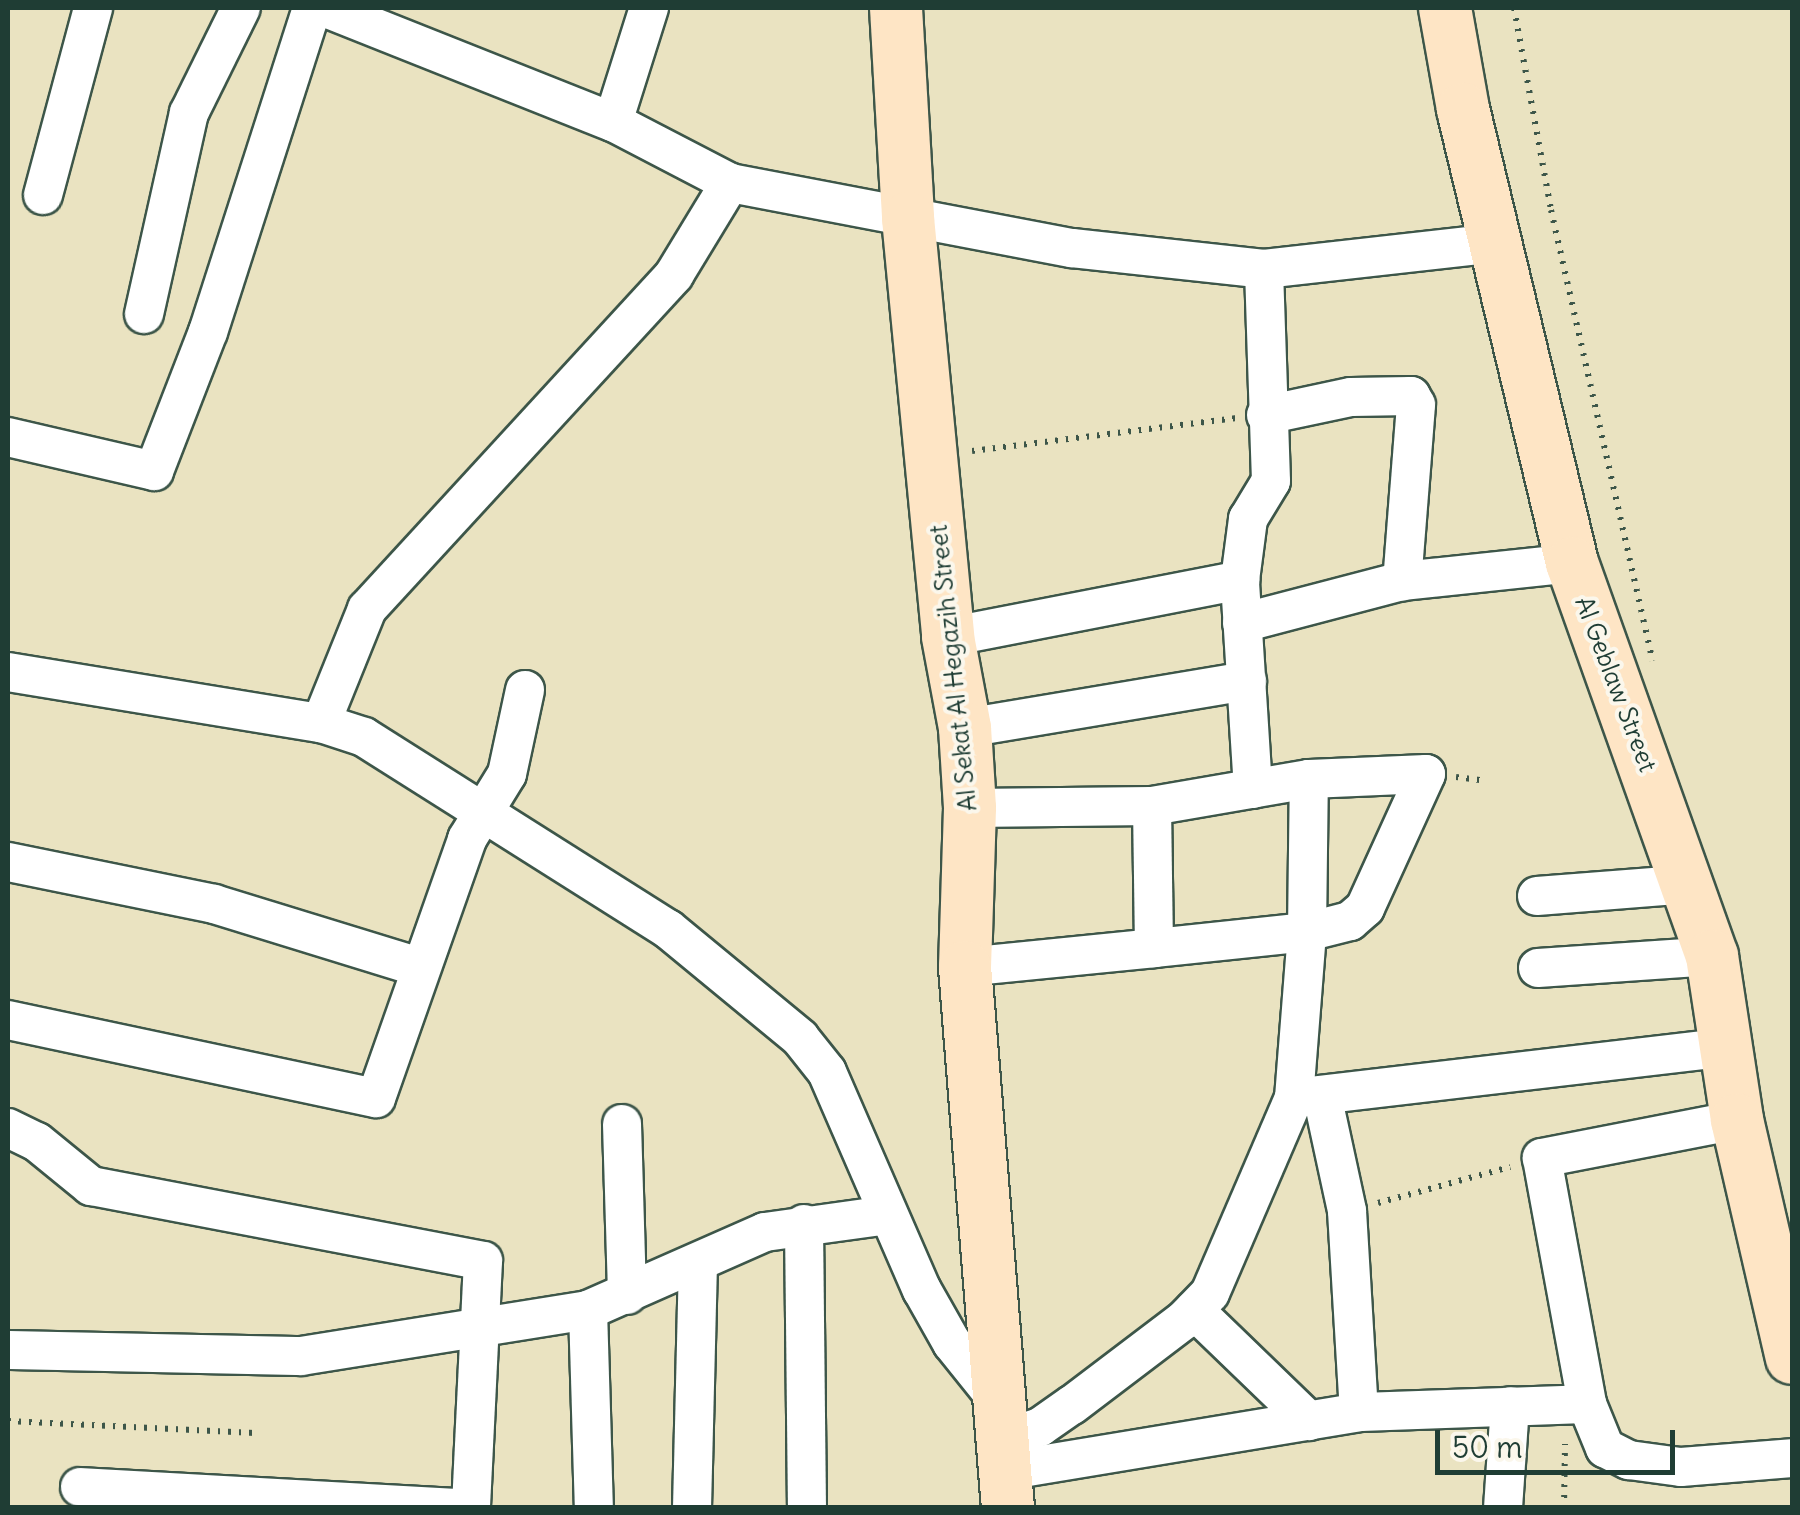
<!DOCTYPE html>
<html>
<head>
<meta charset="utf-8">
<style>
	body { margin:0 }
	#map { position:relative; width:1800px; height:1515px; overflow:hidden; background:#eae3c1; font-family:Delius,sans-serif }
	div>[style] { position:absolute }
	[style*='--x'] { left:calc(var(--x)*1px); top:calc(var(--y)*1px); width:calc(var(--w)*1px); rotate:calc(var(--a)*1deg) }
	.path>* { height:6px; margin-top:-3px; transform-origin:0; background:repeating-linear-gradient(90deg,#3d5649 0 2.5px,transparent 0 10.5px) }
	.roads { filter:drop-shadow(2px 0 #3d5649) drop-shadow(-2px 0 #3d5649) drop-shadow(0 2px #3d5649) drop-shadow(0 -2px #3d5649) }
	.street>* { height:38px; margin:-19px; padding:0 19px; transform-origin:19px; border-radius:19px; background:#fff }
	.secondary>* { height:52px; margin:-26px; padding:0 26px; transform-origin:26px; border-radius:26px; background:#fee5c5 }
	span { translate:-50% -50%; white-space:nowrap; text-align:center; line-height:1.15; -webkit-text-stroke:8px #fbf7ec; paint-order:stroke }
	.street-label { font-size:25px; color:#1f3d34 }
	.frame { position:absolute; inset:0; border:10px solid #1f3d34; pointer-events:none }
	.scale { position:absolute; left:1435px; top:1430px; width:240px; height:45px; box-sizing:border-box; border:5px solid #1f3d34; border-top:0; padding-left:12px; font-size:30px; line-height:35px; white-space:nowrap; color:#1f3d34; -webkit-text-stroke:8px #fbf7ec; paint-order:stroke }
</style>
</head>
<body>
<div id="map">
	<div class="path">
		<i style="--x:1514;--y:8;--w:205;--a:79.6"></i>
		<i style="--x:1551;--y:210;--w:462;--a:77.3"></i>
		<i style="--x:972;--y:451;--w:267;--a:-7.1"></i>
		<i style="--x:1456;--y:777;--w:24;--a:7"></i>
		<i style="--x:1378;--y:1203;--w:137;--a:-15.3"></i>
		<i style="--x:8;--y:1421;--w:247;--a:2.8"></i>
		<i style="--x:1564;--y:1508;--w:64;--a:-89.1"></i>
	</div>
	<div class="roads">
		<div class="street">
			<i style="--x:326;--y:8;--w:309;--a:21.7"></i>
			<i style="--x:613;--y:122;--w:132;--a:27.5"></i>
			<i style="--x:730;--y:183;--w:348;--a:10.8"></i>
			<i style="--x:1072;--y:248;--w:193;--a:6.2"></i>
			<i style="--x:1264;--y:269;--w:231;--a:-6.4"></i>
			<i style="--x:613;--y:122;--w:120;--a:-72.5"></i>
			<i style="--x:43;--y:195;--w:194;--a:-75"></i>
			<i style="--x:144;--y:314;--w:206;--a:-77.4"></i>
			<i style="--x:189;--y:113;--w:117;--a:-63.7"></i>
			<i style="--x:1266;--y:415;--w:87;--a:-12"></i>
			<i style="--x:1351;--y:397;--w:60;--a:-1"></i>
			<i style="--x:1411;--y:396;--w:10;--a:61"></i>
			<i style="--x:1416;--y:405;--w:177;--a:94.5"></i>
			<i style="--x:8;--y:437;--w:150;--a:13.1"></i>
			<i style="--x:154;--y:471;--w:149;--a:-68.8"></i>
			<i style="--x:208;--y:332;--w:340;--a:-72.2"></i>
			<i style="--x:1242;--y:623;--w:165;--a:-14.7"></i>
			<i style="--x:1402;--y:581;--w:171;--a:-6"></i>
			<i style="--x:948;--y:637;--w:298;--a:-11"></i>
			<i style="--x:8;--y:672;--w:317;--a:9.3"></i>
			<i style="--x:321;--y:723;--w:45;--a:18"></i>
			<i style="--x:364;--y:737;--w:360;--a:32.3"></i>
			<i style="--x:668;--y:929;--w:171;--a:39.5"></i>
			<i style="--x:800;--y:1038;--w:43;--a:51.5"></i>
			<i style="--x:827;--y:1072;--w:238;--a:66.5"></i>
			<i style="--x:922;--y:1290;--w:61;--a:60.5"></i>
			<i style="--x:952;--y:1343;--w:70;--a:51.3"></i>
			<i style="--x:321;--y:723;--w:123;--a:-68"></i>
			<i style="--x:367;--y:609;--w:454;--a:-47.4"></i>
			<i style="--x:674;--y:275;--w:108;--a:-58.7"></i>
			<i style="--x:965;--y:728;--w:286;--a:-9.5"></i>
			<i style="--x:1253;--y:789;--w:209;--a:-93.6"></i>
			<i style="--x:1240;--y:580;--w:62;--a:-82.5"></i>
			<i style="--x:1248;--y:519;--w:44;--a:-58.8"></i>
			<i style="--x:1271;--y:481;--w:212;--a:-91.9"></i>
			<i style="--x:970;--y:808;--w:182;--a:-0.6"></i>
			<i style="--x:1152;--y:806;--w:159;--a:-9.8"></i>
			<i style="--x:1309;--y:779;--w:117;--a:-2.4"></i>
			<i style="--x:1426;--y:774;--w:147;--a:114.5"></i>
			<i style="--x:1365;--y:908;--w:20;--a:139"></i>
			<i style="--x:1350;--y:921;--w:44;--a:165.7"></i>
			<i style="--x:1307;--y:932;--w:154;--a:174"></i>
			<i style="--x:1154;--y:948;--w:142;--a:-90.8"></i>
			<i style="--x:8;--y:862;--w:210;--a:11.5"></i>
			<i style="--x:214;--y:904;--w:214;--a:17.1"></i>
			<i style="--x:1537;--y:896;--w:152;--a:-4.5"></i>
			<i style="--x:965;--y:967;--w:190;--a:-5.7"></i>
			<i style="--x:1538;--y:968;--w:174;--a:-3.9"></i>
			<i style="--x:8;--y:1020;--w:376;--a:12"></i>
			<i style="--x:376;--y:1098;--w:275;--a:-70.6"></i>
			<i style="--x:467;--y:839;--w:76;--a:-58.4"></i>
			<i style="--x:507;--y:774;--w:86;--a:-77.9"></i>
			<i style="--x:1322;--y:1095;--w:119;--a:77.8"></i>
			<i style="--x:1347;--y:1211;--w:201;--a:86.6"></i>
			<i style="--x:1294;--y:1098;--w:435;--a:-6.7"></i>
			<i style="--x:1737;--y:1120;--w:199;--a:169"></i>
			<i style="--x:1542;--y:1158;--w:250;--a:79.6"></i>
			<i style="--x:1587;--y:1404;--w:48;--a:67.8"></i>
			<i style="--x:1605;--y:1448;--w:27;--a:27"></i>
			<i style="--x:1629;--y:1460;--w:52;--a:7.7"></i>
			<i style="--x:1681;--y:1467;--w:111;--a:-4.6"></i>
			<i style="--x:622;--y:1124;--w:171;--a:88.3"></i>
			<i style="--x:8;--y:1128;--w:32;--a:26"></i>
			<i style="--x:37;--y:1142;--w:70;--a:39.2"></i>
			<i style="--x:91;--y:1186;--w:399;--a:10.8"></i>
			<i style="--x:483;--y:1261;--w:247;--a:92.8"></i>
			<i style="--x:804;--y:1224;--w:284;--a:89.4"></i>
			<i style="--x:588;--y:1310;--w:198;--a:88.3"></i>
			<i style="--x:1194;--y:1310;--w:160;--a:44"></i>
			<i style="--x:8;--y:1350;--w:293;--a:1.2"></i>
			<i style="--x:301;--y:1356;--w:291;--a:-9.1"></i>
			<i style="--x:588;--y:1310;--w:193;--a:-23.8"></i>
			<i style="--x:765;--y:1232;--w:123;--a:-7.9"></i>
			<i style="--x:1000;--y:1440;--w:42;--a:-18"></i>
			<i style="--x:1040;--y:1427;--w:39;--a:-35"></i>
			<i style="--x:1072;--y:1405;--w:141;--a:-37.2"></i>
			<i style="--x:1184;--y:1320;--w:37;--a:-46"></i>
			<i style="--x:1210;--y:1293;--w:212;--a:-66.7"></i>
			<i style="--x:1294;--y:1098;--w:167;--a:-85.5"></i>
			<i style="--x:1307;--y:932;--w:153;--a:-89.3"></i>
			<i style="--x:1004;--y:1471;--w:360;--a:-9.4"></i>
			<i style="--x:1359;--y:1412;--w:228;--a:-2"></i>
			<i style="--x:80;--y:1487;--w:376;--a:3.2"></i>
			<i style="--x:692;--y:1508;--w:243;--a:-88.6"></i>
			<i style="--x:1503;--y:1508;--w:102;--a:-86.1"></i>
		</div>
		<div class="secondary">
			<i style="--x:896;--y:8;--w:210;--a:86.7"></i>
			<i style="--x:908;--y:218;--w:421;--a:84.5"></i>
			<i style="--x:948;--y:637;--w:93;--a:79.4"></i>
			<i style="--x:965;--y:728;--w:80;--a:86.4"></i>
			<i style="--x:970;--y:808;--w:159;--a:91.8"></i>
			<i style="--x:965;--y:967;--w:543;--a:85.46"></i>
			<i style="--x:1445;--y:8;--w:103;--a:79.9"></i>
			<i style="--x:1463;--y:109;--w:467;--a:76.5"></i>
			<i style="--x:1572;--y:563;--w:417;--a:70.4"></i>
			<i style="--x:1712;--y:956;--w:166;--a:81.3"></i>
			<i style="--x:1737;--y:1120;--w:244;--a:77"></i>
		</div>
	</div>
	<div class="street-label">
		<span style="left:953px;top:668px;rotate:-96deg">Al Sekat Al Hegazih Street</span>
		<span style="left:1616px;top:684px;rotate:69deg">Al Geblaw Street</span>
	</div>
	<div class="frame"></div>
	<div class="scale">50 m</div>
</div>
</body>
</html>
